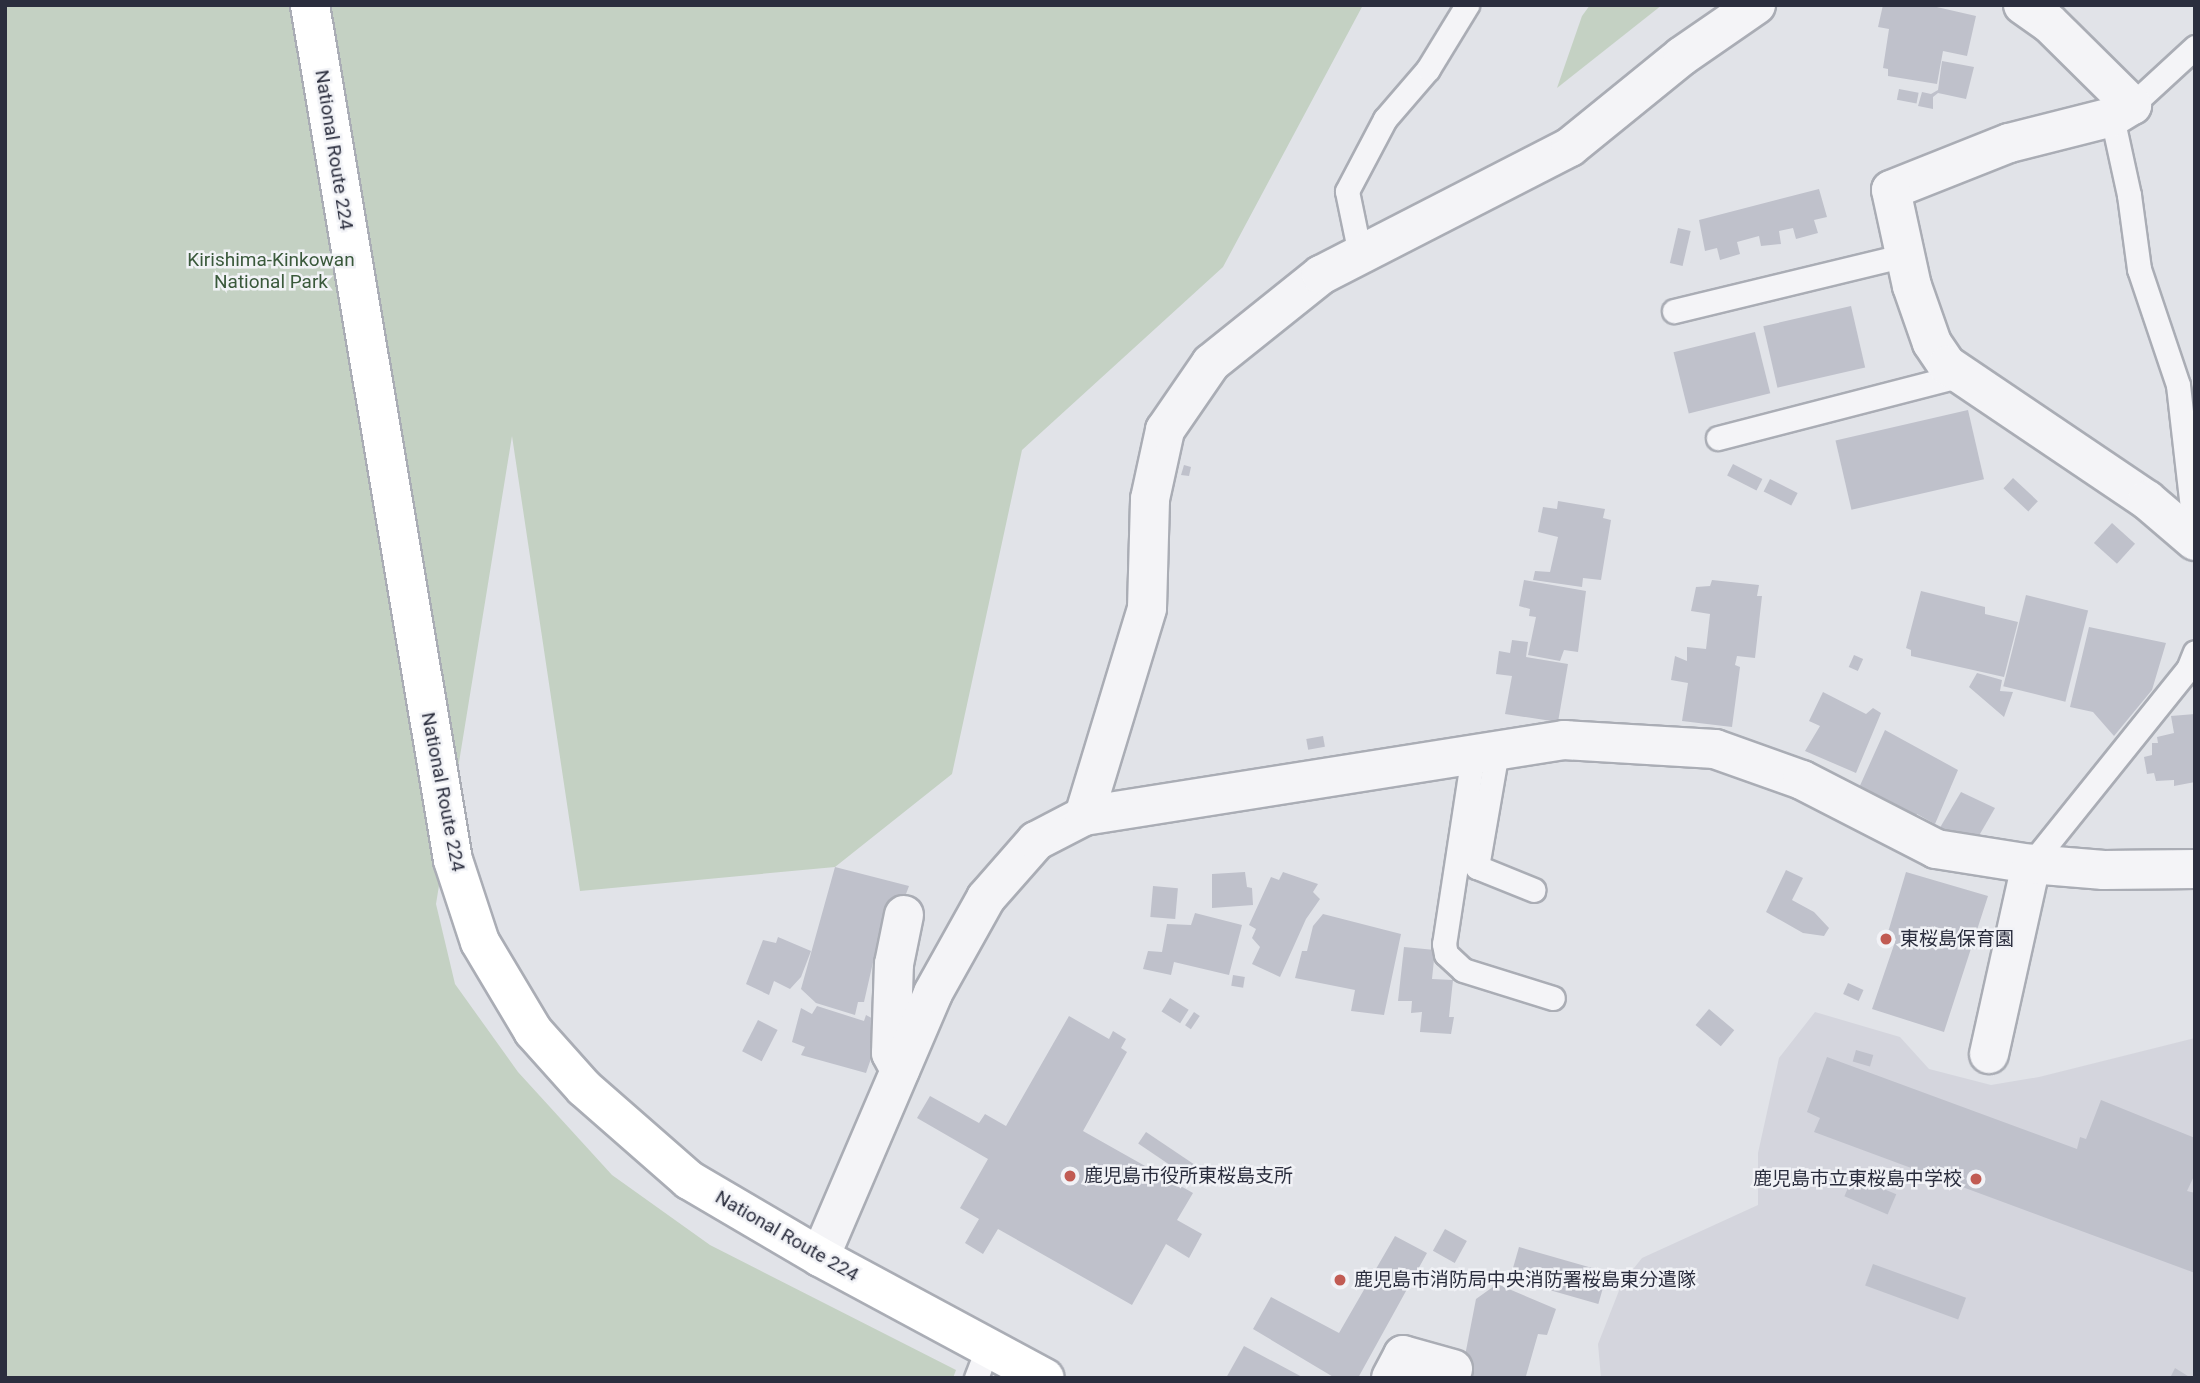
<!DOCTYPE html>
<html>
<head>
<meta charset="utf-8">
<style>
	body { margin:0 }
	#map { position:relative; width:2200px; height:1383px; overflow:hidden; background:#e1e3e8; font-family:Roboto,"Noto Sans JP",sans-serif }
	div>[style] { position:absolute }
	[style*='--x'] { left:calc(var(--x)*1px); top:calc(var(--y)*1px); width:calc(var(--w)*1px); rotate:calc(var(--a)*1deg) }
	.built>* { inset:0; background:#d4d5dd }
	.green>* { inset:0; background:#c4d1c3 }
	.building>* { inset:0; background:#bfc1cb; transform-origin:0 0 }
	.roads { filter:drop-shadow(2px 0 #aaadb5) drop-shadow(-2px 0 #aaadb5) drop-shadow(0 2px #aaadb5) drop-shadow(0 -2px #aaadb5) }
	.lane>* { height:23px; margin:-11.5px; padding:0 11.5px; transform-origin:11.5px; border-radius:11.5px; background:#f4f4f7 }
	.street>* { height:38px; margin:-19px; padding:0 19px; transform-origin:19px; border-radius:19px; background:#f4f4f7 }
	.highway>* { height:38px; margin:-19px; padding:0 19px; transform-origin:19px; border-radius:19px; background:#fff }
	.dots>* { width:19px; height:19px; translate:-50% -50%; box-sizing:border-box; border:4px solid #f1f2f6; border-radius:50% }
	span { translate:-50% -50%; white-space:nowrap; text-align:center; line-height:1.15; -webkit-text-stroke:5px #f1f2f6; paint-order:stroke }
	.street-label { font-size:19px; color:#2b2e3e }
	.park-label { font-size:19px; color:#3a593b }
	.poi-label { font-size:19px; color:#2b2e3e }
	.left { translate:0 -50%; text-align:left }
	.right { translate:-100% -50%; text-align:right }
	.frame { position:absolute; inset:0; border:7px solid #2b2e3e; pointer-events:none }
</style>
</head>
<body>
<div id="map">
	<div class="built">
		<i style="clip-path:polygon(1815px 1012px,1900px 1037px,1929px 1069px,1991px 1085px,2039px 1077px,2195px 1038px,2195px 1378px,1601px 1378px,1598px 1344px,1622px 1283px,1642px 1258px,1758px 1205px,1758px 1153px,1779px 1058px)"></i>
	</div>
	<div class="green">
		<i style="clip-path:polygon(5px 5px,1363px 5px,1223px 267px,1022px 450px,952px 774px,835px 867px,580px 891px,512px 436px,436px 904px,455px 984px,518px 1072px,612px 1175px,710px 1245px,956px 1370px,953px 1378px,5px 1378px)"></i>
		<i style="clip-path:polygon(1590px 5px,1662px 5px,1557px 88px,1582px 16px)"></i>
	</div>
	<div class="building">
		<i style="clip-path:polygon(1883px 5px,1928px 5px,1976px 16px,1967px 56px,1943px 51px,1937px 84px,1888px 76px,1888px 69px,1883px 68px,1889px 29px,1878px 27px)"></i>
		<i style="clip-path:polygon(1942px 61px,1974px 67px,1966px 99px,1938px 93px,1933px 97px,1933px 109px,1918px 106px,1922px 92px,1931px 94px,1938px 90px)"></i>
		<i style="left:1899px;top:89px;width:20px;height:11px;rotate:11deg"></i>
		<i style="clip-path:polygon(1819px 189px,1827px 217px,1814px 220px,1818px 233px,1796px 239px,1793px 228px,1779px 231px,1781px 244px,1761px 246px,1759px 236px,1737px 242px,1740px 254px,1720px 260px,1717px 248px,1705px 251px,1699px 220px)"></i>
		<i style="left:1678px;top:228px;width:13px;height:36px;rotate:13deg"></i>
		<i style="left:1851px;top:306px;width:63px;height:90px;rotate:77deg"></i>
		<i style="left:1755px;top:332px;width:63px;height:84px;rotate:76deg"></i>
		<i style="left:1968px;top:410px;width:71px;height:136px;rotate:77deg"></i>
		<i style="left:1733px;top:464px;width:33px;height:13px;rotate:27deg"></i>
		<i style="clip-path:polygon(1184px 465px,1191px 467px,1189px 476px,1181px 475px)"></i>
		<i style="left:2013px;top:478px;width:34px;height:14px;rotate:43deg"></i>
		<i style="left:1770px;top:479px;width:31px;height:14px;rotate:27deg"></i>
		<i style="clip-path:polygon(1558px 501px,1605px 509px,1603px 518px,1611px 520px,1601px 580px,1583px 578px,1582px 587px,1533px 580px,1535px 571px,1550px 572px,1558px 537px,1538px 532px,1543px 507px,1557px 509px)"></i>
		<i style="left:2112px;top:523px;width:31px;height:27px;rotate:42deg"></i>
		<i style="clip-path:polygon(1524px 580px,1586px 591px,1578px 652px,1564px 650px,1560px 661px,1528px 655px,1536px 617px,1529px 616px,1530px 609px,1519px 606px)"></i>
		<i style="clip-path:polygon(1712px 580px,1759px 585px,1757px 596px,1762px 596px,1755px 658px,1737px 656px,1735px 665px,1740px 667px,1732px 727px,1682px 721px,1688px 683px,1671px 680px,1675px 656px,1687px 661px,1687px 647px,1706px 649px,1710px 614px,1691px 611px,1696px 587px,1710px 586px)"></i>
		<i style="clip-path:polygon(1921px 591px,1985px 607px,1985px 614px,2018px 622px,2004px 677px,1911px 656px,1911px 650px,1906px 648px)"></i>
		<i style="left:2026px;top:595px;width:64px;height:94px;rotate:14deg"></i>
		<i style="clip-path:polygon(2089px 627px,2166px 643px,2152px 690px,2114px 736px,2093px 712px,2070px 707px)"></i>
		<i style="clip-path:polygon(1512px 640px,1528px 642px,1526px 657px,1568px 664px,1558px 722px,1505px 714px,1512px 676px,1496px 674px,1499px 651px,1510px 653px)"></i>
		<i style="left:1854px;top:655px;width:10px;height:13px;rotate:24deg"></i>
		<i style="clip-path:polygon(1977px 673px,2002px 680px,2000px 691px,2013px 692px,2004px 717px,1969px 687px)"></i>
		<i style="clip-path:polygon(1823px 692px,1866px 714px,1873px 708px,1881px 713px,1856px 773px,1805px 751px,1820px 726px,1809px 721px)"></i>
		<i style="clip-path:polygon(2195px 714px,2195px 782px,2174px 786px,2174px 780px,2156px 781px,2154px 773px,2147px 774px,2144px 757px,2152px 755px,2152px 743px,2158px 743px,2157px 737px,2174px 733px,2171px 716px)"></i>
		<i style="clip-path:polygon(1885px 730px,1958px 770px,1935px 824px,1917px 814px,1914px 819px,1858px 790px)"></i>
		<i style="left:1323px;top:736px;width:11px;height:17px;rotate:80deg"></i>
		<i style="clip-path:polygon(1961px 792px,1995px 808px,1973px 846px,1938px 831px)"></i>
		<i style="clip-path:polygon(835px 867px,909px 886px,882px 958px,874px 958px,864px 1002px,858px 1002px,855px 1015px,816px 1003px,801px 989px)"></i>
		<i style="clip-path:polygon(1786px 870px,1803px 878px,1792px 900px,1814px 912px,1829px 928px,1824px 936px,1803px 933px,1766px 912px)"></i>
		<i style="clip-path:polygon(1245px 872px,1247px 887px,1252px 888px,1253px 905px,1212px 908px,1212px 874px)"></i>
		<i style="clip-path:polygon(1283px 872px,1318px 884px,1313px 892px,1320px 899px,1306px 919px,1280px 977px,1252px 964px,1260px 947px,1252px 938px,1256px 929px,1249px 925px,1271px 877px,1279px 880px)"></i>
		<i style="clip-path:polygon(1906px 872px,1988px 896px,1944px 1032px,1872px 1009px,1896px 939px,1886px 939px)"></i>
		<i style="left:1153px;top:886px;width:25px;height:31px;rotate:5deg"></i>
		<i style="clip-path:polygon(1195px 913px,1242px 925px,1229px 975px,1174px 962px,1171px 975px,1143px 969px,1148px 951px,1162px 952px,1167px 924px,1191px 925px)"></i>
		<i style="clip-path:polygon(1323px 914px,1401px 934px,1384px 1015px,1351px 1011px,1355px 990px,1295px 978px,1302px 951px,1307px 951px,1313px 926px)"></i>
		<i style="clip-path:polygon(778px 937px,811px 951px,801px 977px,790px 989px,774px 981px,769px 995px,746px 984px,763px 940px,776px 943px)"></i>
		<i style="clip-path:polygon(1404px 947px,1435px 950px,1432px 979px,1453px 980px,1449px 1017px,1454px 1017px,1451px 1034px,1420px 1032px,1422px 1012px,1411px 1013px,1412px 1001px,1398px 1001px)"></i>
		<i style="left:1233px;top:975px;width:12px;height:11px;rotate:9deg"></i>
		<i style="left:1848px;top:983px;width:17px;height:12px;rotate:24deg"></i>
		<i style="left:1170px;top:998px;width:22px;height:16px;rotate:32deg"></i>
		<i style="clip-path:polygon(817px 1006px,864px 1021px,866px 1015px,883px 1024px,866px 1073px,801px 1055px,805px 1047px,792px 1042px,801px 1008px,812px 1014px)"></i>
		<i style="left:1709px;top:1009px;width:33px;height:21px;rotate:40deg"></i>
		<i style="left:1194px;top:1012px;width:7px;height:16px;rotate:34deg"></i>
		<i style="clip-path:polygon(1069px 1016px,1109px 1039px,1113px 1031px,1126px 1039px,1121px 1048px,1127px 1052px,1083px 1131px,1193px 1193px,1177px 1220px,1202px 1234px,1189px 1258px,1166px 1244px,1132px 1305px,998px 1229px,983px 1254px,965px 1243px,979px 1219px,960px 1208px,988px 1159px,917px 1118px,930px 1096px,979px 1123px,985px 1114px,1006px 1126px)"></i>
		<i style="left:758px;top:1020px;width:22px;height:35px;rotate:27deg"></i>
		<i style="left:1856px;top:1050px;width:18px;height:12px;rotate:16deg"></i>
		<i style="clip-path:polygon(1827px 1057px,2077px 1149px,2080px 1137px,2086px 1139px,2101px 1100px,2195px 1138px,2195px 1174px,2187px 1191px,2195px 1193px,2195px 1273px,1814px 1132px,1820px 1118px,1807px 1112px)"></i>
		<i style="left:1146px;top:1132px;width:57px;height:14px;rotate:34deg"></i>
		<i style="left:1853px;top:1176px;width:47px;height:22px;rotate:23deg"></i>
		<i style="left:1445px;top:1229px;width:25px;height:25px;rotate:29deg"></i>
		<i style="clip-path:polygon(1395px 1236px,1427px 1253px,1358px 1378px,1335px 1378px,1253px 1329px,1271px 1297px,1339px 1333px)"></i>
		<i style="left:1519px;top:1247px;width:92px;height:33px;rotate:16deg"></i>
		<i style="left:1873px;top:1264px;width:99px;height:23px;rotate:20deg"></i>
		<i style="clip-path:polygon(1497px 1284px,1556px 1309px,1547px 1335px,1538px 1334px,1526px 1376px,1531px 1378px,1467px 1378px,1463px 1366px,1476px 1299px)"></i>
		<i style="clip-path:polygon(1244px 1346px,1304px 1378px,1226px 1378px)"></i>
		<i style="clip-path:polygon(2175px 1368px,2191px 1378px,2170px 1378px)"></i>
	</div>
	<div class="roads">
		<div class="lane">
			<i style="--x:2132;--y:105;--w:86;--a:-42.6"></i>
			<i style="--x:2112;--y:117;--w:80;--a:77.7"></i>
			<i style="--x:2129;--y:195;--w:75;--a:82.3"></i>
			<i style="--x:2139;--y:269;--w:122;--a:71.4"></i>
			<i style="--x:2178;--y:385;--w:151;--a:83.5"></i>
			<i style="--x:1360;--y:254;--w:64;--a:-101.7"></i>
			<i style="--x:1347;--y:191;--w:81;--a:-62.2"></i>
			<i style="--x:1385;--y:119;--w:66;--a:-49.3"></i>
			<i style="--x:1428;--y:69;--w:75;--a:-58.6"></i>
			<i style="--x:1674;--y:311;--w:238;--a:-13.6"></i>
			<i style="--x:1718;--y:438;--w:252;--a:-14.5"></i>
			<i style="--x:1497;--y:751;--w:118;--a:99.8"></i>
			<i style="--x:1477;--y:867;--w:61;--a:22"></i>
			<i style="--x:1473;--y:755;--w:191;--a:98.7"></i>
			<i style="--x:1444;--y:944;--w:10;--a:79"></i>
			<i style="--x:1446;--y:954;--w:23;--a:43"></i>
			<i style="--x:1463;--y:970;--w:94;--a:17.3"></i>
			<i style="--x:2031;--y:864;--w:250;--a:-51.2"></i>
			<i style="--x:2188;--y:669;--w:18;--a:-68"></i>
			<i style="--x:976;--y:1378;--w:33;--a:-69"></i>
		</div>
		<div class="street">
			<i style="--x:2023;--y:5;--w:32;--a:35"></i>
			<i style="--x:2049;--y:23;--w:117;--a:44.7"></i>
			<i style="--x:2132;--y:105;--w:23;--a:149"></i>
			<i style="--x:2112;--y:117;--w:106;--a:165.8"></i>
			<i style="--x:2009;--y:143;--w:127;--a:158.3"></i>
			<i style="--x:1891;--y:190;--w:98;--a:77.7"></i>
			<i style="--x:1912;--y:286;--w:60;--a:70.7"></i>
			<i style="--x:1932;--y:343;--w:27;--a:56"></i>
			<i style="--x:1947;--y:365;--w:241;--a:34"></i>
			<i style="--x:2147;--y:500;--w:63;--a:40.5"></i>
			<i style="--x:1084;--y:816;--w:217;--a:-73.1"></i>
			<i style="--x:1147;--y:608;--w:109;--a:-88.4"></i>
			<i style="--x:1150;--y:499;--w:71;--a:-77.7"></i>
			<i style="--x:1165;--y:430;--w:81;--a:-55.5"></i>
			<i style="--x:1211;--y:363;--w:141;--a:-38.7"></i>
			<i style="--x:1321;--y:275;--w:280;--a:-27.2"></i>
			<i style="--x:1570;--y:147;--w:144;--a:-39.1"></i>
			<i style="--x:1682;--y:56;--w:90;--a:-34.6"></i>
			<i style="--x:1989;--y:1054;--w:195;--a:-77.5"></i>
			<i style="--x:900;--y:1070;--w:19;--a:-118"></i>
			<i style="--x:891;--y:1053;--w:89;--a:-88.1"></i>
			<i style="--x:894;--y:964;--w:50;--a:-78.5"></i>
			<i style="--x:820;--y:1257;--w:287;--a:-66.8"></i>
			<i style="--x:933;--y:993;--w:109;--a:-60.8"></i>
			<i style="--x:986;--y:898;--w:76;--a:-48.7"></i>
			<i style="--x:1036;--y:841;--w:54;--a:-27.5"></i>
			<i style="--x:1084;--y:816;--w:486;--a:-9"></i>
			<i style="--x:1564;--y:740;--w:151;--a:3.4"></i>
			<i style="--x:1715;--y:749;--w:92;--a:19.6"></i>
			<i style="--x:1802;--y:780;--w:151;--a:27.2"></i>
			<i style="--x:1936;--y:849;--w:96;--a:9"></i>
			<i style="--x:2031;--y:864;--w:73;--a:4.7"></i>
			<i style="--x:2104;--y:870;--w:91;--a:-0.6"></i>
			<i style="--x:1391;--y:1378;--w:26;--a:-62"></i>
			<i style="--x:1403;--y:1355;--w:52;--a:15.6"></i>
		</div>
		<div class="highway">
			<i style="--x:310;--y:5;--w:867;--a:80.51"></i>
			<i style="--x:453;--y:860;--w:86;--a:71.8"></i>
			<i style="--x:480;--y:942;--w:104;--a:59.2"></i>
			<i style="--x:533;--y:1031;--w:76;--a:48.2"></i>
			<i style="--x:584;--y:1088;--w:140;--a:41.2"></i>
			<i style="--x:689;--y:1180;--w:152;--a:30.4"></i>
			<i style="--x:820;--y:1257;--w:255;--a:28.3"></i>
		</div>
	</div>
	<div class="dots">
		<i style="left:1886px;top:939px;background:#c15b53"></i>
		<i style="left:1070px;top:1176px;background:#c15b53"></i>
		<i style="left:1976px;top:1179px;background:#c15b53"></i>
		<i style="left:1340px;top:1280px;background:#c15b53"></i>
	</div>
	<div class="street-label">
		<span style="left:334px;top:150px;rotate:81deg">National Route 224</span>
		<span style="left:443px;top:792px;rotate:79deg">National Route 224</span>
		<span style="left:787px;top:1236px;rotate:30deg">National Route 224</span>
	</div>
	<div class="park-label">
		<span style="left:271px;top:271px">Kirishima-Kinkowan<br>National Park</span>
	</div>
	<div class="poi-label">
		<span class="left" style="left:1900px;top:939px">東桜島保育園</span>
		<span class="left" style="left:1084px;top:1176px">鹿児島市役所東桜島支所</span>
		<span class="right" style="left:1962px;top:1179px">鹿児島市立東桜島中学校</span>
		<span class="left" style="left:1354px;top:1280px">鹿児島市消防局中央消防署桜島東分遣隊</span>
	</div>
	<div class="frame"></div>
</div>
</body>
</html>
